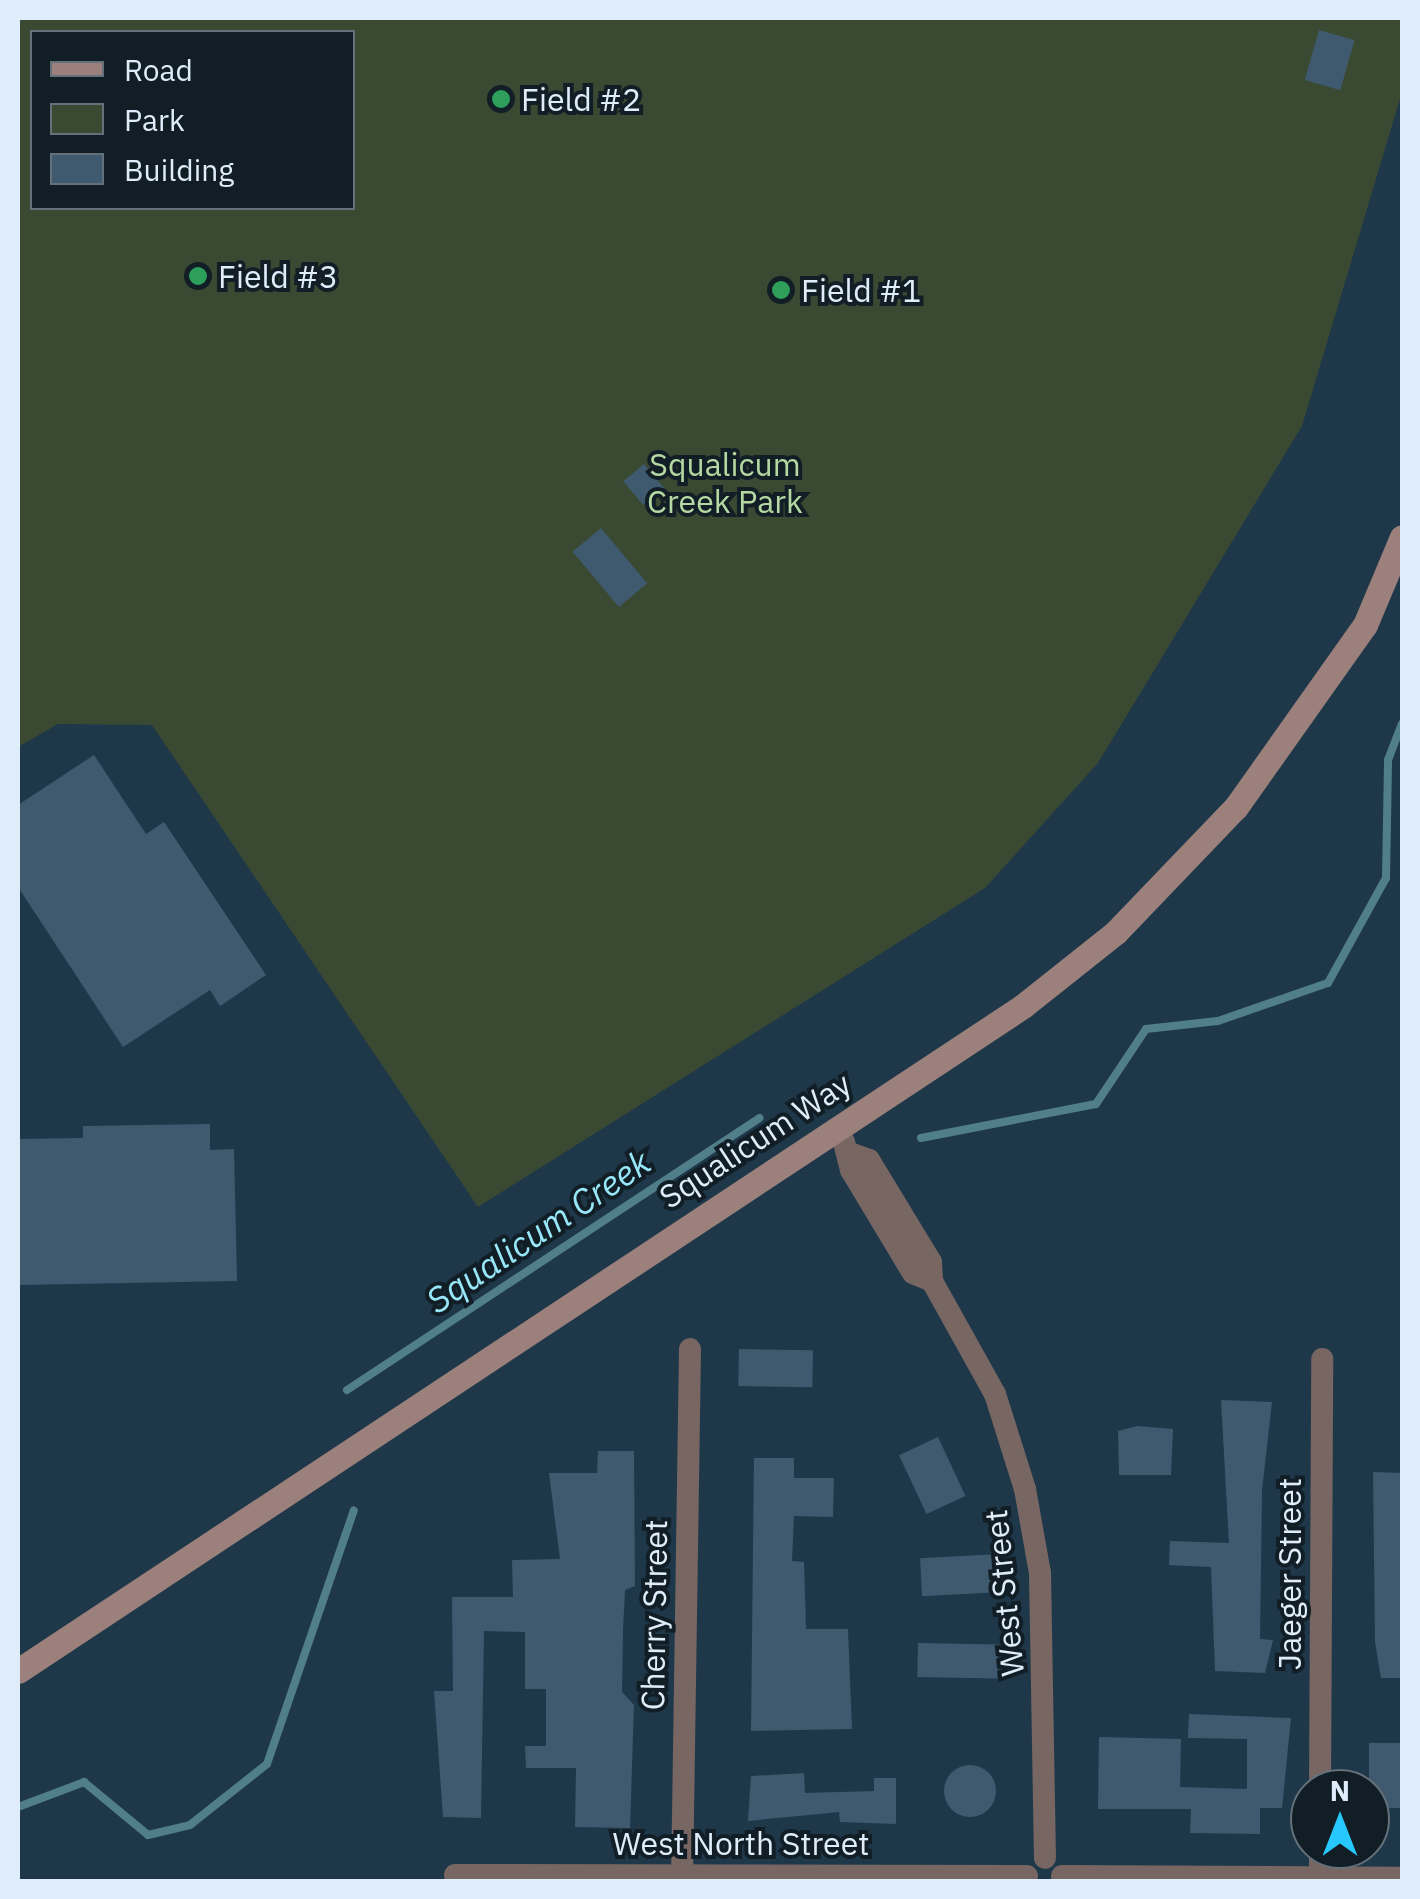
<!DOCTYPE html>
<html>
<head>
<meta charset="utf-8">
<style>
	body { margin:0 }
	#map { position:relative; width:1420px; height:1899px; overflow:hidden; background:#1e384a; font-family:"IBM Plex Sans",sans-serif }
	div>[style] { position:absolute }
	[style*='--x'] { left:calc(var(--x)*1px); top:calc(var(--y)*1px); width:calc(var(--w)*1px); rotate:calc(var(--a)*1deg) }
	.green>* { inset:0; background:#3a4932 }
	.stream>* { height:8px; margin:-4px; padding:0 4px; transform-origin:4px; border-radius:4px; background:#517f89 }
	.building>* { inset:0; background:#3f5a6e; transform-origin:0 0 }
	.round { border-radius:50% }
	.street>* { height:22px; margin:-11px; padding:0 11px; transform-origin:11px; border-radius:11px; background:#776662 }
	.secondary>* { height:25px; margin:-12.5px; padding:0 12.5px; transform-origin:12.5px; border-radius:12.5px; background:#9c807b }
	.dots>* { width:28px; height:28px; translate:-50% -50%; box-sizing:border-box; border:5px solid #121e26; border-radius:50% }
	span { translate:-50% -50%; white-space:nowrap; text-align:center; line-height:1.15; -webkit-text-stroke:8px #121e26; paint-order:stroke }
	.poi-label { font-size:32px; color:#deedf9 }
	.left { translate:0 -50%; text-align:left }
	.park-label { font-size:32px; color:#b5d8a2 }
	.street-label { font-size:32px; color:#deedf9 }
	.water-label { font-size:35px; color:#97e7f9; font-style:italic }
	.frame { position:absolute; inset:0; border:20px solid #deedf9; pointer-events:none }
	.legend { position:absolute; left:30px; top:30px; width:325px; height:180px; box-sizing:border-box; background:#121e26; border:2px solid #64717a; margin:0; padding:12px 18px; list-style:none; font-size:30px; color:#deedf9 }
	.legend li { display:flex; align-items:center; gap:20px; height:50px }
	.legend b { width:50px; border:2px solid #64717a }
	.north { position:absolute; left:1290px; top:1769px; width:100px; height:100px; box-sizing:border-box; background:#121e26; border:2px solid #64717a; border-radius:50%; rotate:0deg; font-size:28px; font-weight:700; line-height:40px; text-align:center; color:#deedf9 }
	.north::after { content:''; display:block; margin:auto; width:35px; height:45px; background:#27c8fe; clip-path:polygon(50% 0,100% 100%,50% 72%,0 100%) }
</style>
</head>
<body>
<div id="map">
	<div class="green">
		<i style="clip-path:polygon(evenodd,18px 18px,1402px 18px,1402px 92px,1302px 426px,1098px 763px,985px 888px,478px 1207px,152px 725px,58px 724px,18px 747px,18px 18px,32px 32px,352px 32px,352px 208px,32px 208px,32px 32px)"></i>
	</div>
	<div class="stream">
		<i style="--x:921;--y:1138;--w:178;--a:-11"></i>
		<i style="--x:1096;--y:1104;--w:90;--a:-56.3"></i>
		<i style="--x:1146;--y:1029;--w:72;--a:-6.3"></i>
		<i style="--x:1218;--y:1021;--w:116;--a:-19.1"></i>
		<i style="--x:1328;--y:983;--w:120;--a:-61.1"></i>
		<i style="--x:1386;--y:878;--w:118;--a:-89"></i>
		<i style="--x:1388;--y:760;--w:39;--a:-69"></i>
		<i style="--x:347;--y:1390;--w:494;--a:-33.4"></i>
		<i style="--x:18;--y:1807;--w:71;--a:-20.7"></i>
		<i style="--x:84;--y:1782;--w:83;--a:39.6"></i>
		<i style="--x:148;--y:1835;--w:43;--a:-13.4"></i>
		<i style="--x:190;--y:1825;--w:98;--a:-38.4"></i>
		<i style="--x:267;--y:1764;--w:268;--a:-71.1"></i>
	</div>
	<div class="building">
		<i style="left:1319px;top:30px;width:37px;height:52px;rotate:16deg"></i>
		<i style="left:644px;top:464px;width:31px;height:27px;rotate:50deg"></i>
		<i style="left:601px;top:528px;width:72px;height:37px;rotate:50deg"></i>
		<i style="clip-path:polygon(94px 755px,146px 834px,164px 822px,266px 975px,220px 1006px,210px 990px,123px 1047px,18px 887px,18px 805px)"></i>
		<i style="clip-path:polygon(210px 1124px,210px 1150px,234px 1149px,237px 1281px,18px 1285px,18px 1139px,83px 1138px,83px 1126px)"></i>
		<i style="left:739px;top:1349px;width:74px;height:37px;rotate:1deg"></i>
		<i style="clip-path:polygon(1221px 1400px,1272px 1402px,1262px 1490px,1260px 1639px,1273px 1640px,1265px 1673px,1215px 1671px,1211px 1567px,1169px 1565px,1170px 1541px,1229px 1543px)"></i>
		<i style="clip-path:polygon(1137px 1426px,1173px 1429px,1171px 1475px,1119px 1475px,1118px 1431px)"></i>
		<i style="left:938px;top:1437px;width:65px;height:43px;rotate:65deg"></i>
		<i style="clip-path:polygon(598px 1451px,634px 1451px,635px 1586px,625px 1590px,623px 1631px,622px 1692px,634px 1705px,630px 1828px,575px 1827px,576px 1768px,526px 1768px,525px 1746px,546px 1746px,546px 1689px,525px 1689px,525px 1632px,484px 1631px,481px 1818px,443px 1817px,434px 1691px,453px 1691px,452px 1597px,513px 1597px,512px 1560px,560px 1559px,549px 1473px,597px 1473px)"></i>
		<i style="clip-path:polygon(754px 1458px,794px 1458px,794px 1478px,834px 1478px,833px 1517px,794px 1516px,792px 1561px,804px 1562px,806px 1629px,848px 1629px,852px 1729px,751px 1731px)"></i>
		<i style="clip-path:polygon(1373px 1472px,1402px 1473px,1402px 1678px,1381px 1678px,1375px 1642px)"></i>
		<i style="left:1000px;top:1554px;width:38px;height:80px;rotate:87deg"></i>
		<i style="left:918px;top:1643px;width:80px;height:34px;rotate:1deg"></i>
		<i style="clip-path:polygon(1189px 1714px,1291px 1718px,1282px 1808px,1260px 1808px,1260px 1834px,1190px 1833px,1191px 1809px,1098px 1809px,1099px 1737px,1181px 1739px,1180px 1787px,1247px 1789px,1247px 1739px,1188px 1738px)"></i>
		<i style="left:1369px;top:1743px;width:33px;height:65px"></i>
		<i class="round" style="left:944px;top:1765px;width:52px;height:52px"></i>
		<i style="clip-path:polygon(804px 1773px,805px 1793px,874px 1791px,874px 1778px,896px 1778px,896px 1824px,840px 1822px,839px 1812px,748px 1821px,751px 1776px)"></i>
	</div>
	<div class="street">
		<i style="--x:844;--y:1142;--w:29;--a:76"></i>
		<i style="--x:851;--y:1170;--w:120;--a:59"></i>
		<i style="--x:913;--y:1273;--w:21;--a:23"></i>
		<i style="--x:852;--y:1154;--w:18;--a:19"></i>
		<i style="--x:869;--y:1160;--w:119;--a:58.7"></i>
		<i style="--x:931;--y:1262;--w:19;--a:87"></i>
		<i style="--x:932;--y:1281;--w:129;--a:60.9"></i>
		<i style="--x:995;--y:1394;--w:100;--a:72.5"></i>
		<i style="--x:1025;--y:1489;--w:85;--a:79.9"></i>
		<i style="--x:1040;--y:1573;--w:285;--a:89"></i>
		<i style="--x:1320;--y:1789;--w:430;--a:-89.7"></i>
		<i style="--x:455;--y:1875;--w:572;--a:0.1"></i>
		<i style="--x:1062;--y:1876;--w:340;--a:0.3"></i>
		<i style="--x:682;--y:1882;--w:533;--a:-89.14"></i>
		<i style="--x:1320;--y:1882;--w:33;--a:-90"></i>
	</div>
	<div class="secondary">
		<i style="--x:18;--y:1671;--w:1205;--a:-33.49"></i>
		<i style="--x:1023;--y:1006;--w:119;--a:-38.5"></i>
		<i style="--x:1116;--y:932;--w:173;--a:-46.2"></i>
		<i style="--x:1236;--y:807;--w:223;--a:-54.7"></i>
		<i style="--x:1365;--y:625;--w:95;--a:-67.2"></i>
	</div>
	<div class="dots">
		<i style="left:501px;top:99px;background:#2e9e5b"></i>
		<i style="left:198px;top:276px;background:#2e9e5b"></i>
		<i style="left:781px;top:290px;background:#2e9e5b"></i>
	</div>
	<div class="poi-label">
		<span class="left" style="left:521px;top:99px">Field #2</span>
		<span class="left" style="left:218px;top:276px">Field #3</span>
		<span class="left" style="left:801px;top:290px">Field #1</span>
	</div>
	<div class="park-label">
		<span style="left:725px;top:483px">Squalicum<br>Creek Park</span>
	</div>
	<div class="street-label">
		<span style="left:755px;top:1140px;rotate:-33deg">Squalicum Way</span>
		<span style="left:1289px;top:1574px;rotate:-90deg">Jaeger Street</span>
		<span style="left:1004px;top:1593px;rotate:-96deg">West Street</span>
		<span style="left:654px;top:1615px;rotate:-89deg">Cherry Street</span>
		<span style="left:741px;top:1843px">West North Street</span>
	</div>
	<div class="water-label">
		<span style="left:538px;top:1231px;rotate:-34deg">Squalicum Creek</span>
	</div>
	<div class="frame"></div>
	<ul class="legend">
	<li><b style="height:12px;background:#9c807b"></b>Road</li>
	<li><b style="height:28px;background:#3a4932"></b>Park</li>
	<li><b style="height:28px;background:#3f5a6e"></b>Building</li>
	</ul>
	<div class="north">N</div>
</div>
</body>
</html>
